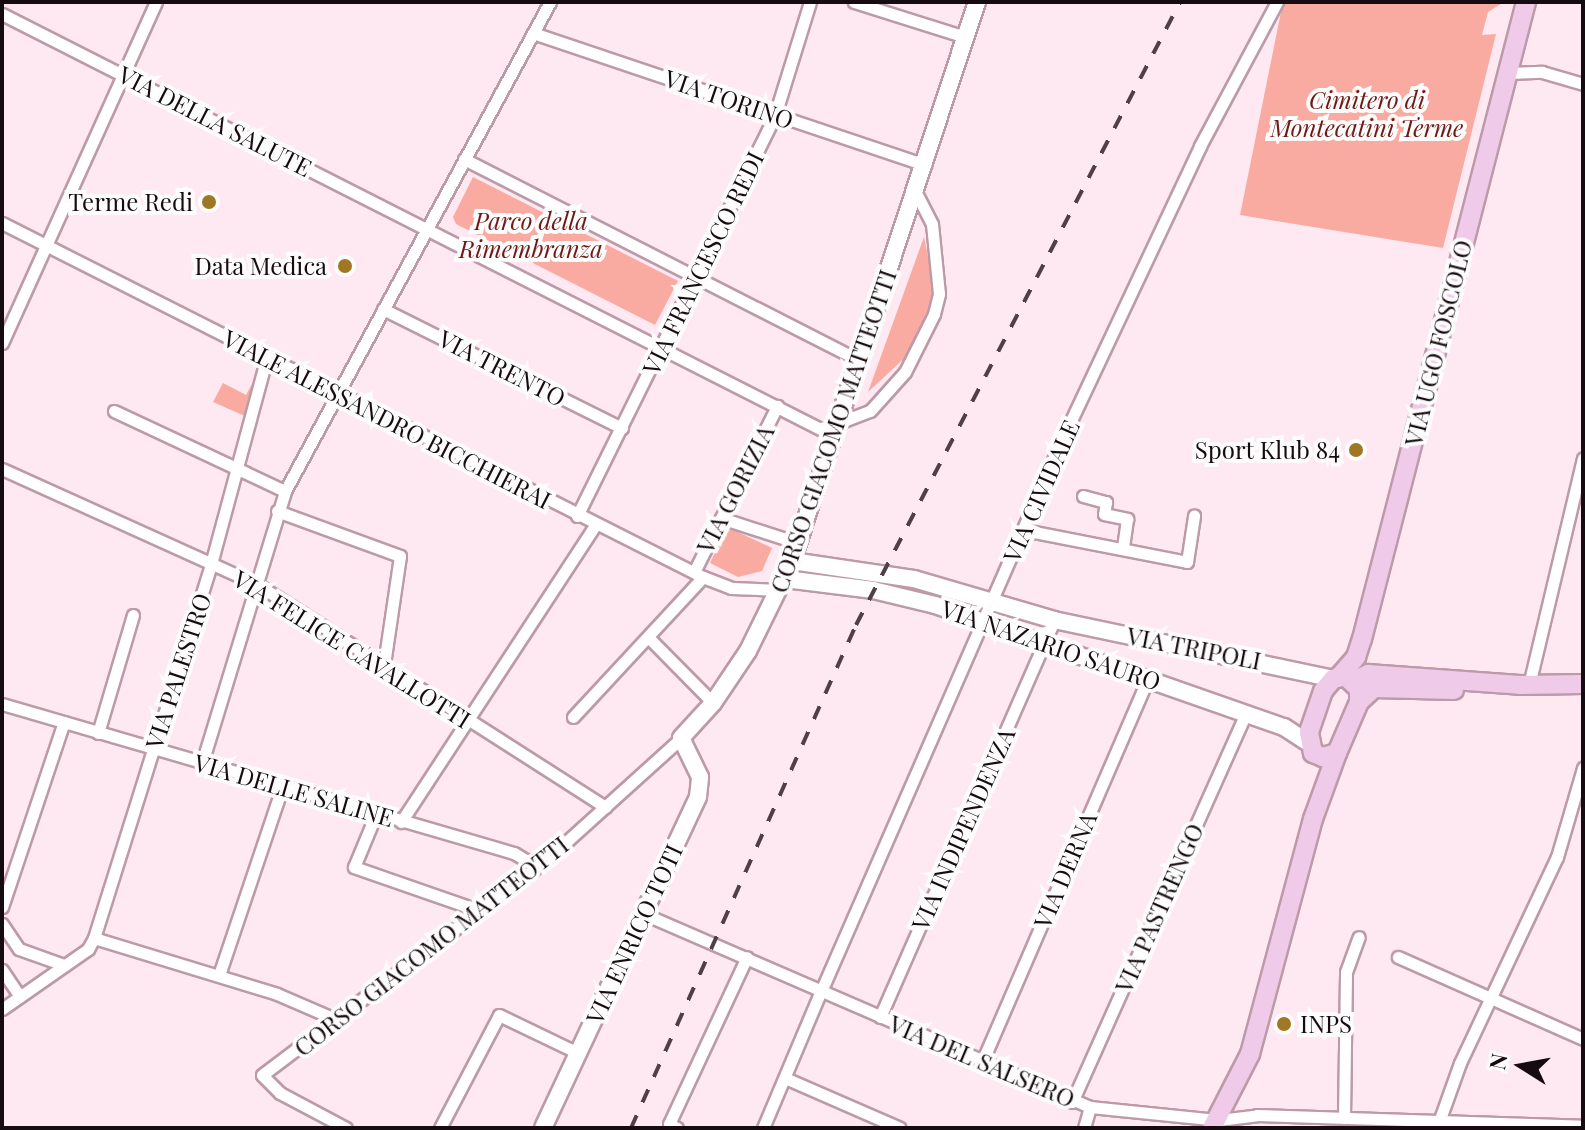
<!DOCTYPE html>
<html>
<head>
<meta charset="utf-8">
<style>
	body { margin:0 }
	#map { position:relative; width:1585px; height:1130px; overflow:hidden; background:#fee8f1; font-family:"Playfair Display",serif }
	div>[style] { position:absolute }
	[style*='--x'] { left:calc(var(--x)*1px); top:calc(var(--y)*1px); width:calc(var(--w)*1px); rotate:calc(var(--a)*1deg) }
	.green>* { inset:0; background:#faaba1 }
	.roads { filter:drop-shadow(2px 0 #bc9aa8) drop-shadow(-2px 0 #bc9aa8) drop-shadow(0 2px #bc9aa8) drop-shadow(0 -2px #bc9aa8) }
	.street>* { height:11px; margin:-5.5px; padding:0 5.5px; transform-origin:5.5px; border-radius:5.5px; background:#fff }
	.secondary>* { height:16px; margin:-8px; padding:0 8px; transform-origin:8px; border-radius:8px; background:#fff }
	.primary>* { height:18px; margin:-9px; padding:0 9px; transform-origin:9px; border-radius:9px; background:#efcae9 }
	.rail>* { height:4px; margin-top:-2px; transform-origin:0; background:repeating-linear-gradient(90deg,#4e4046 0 14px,transparent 0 28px) }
	.dots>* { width:22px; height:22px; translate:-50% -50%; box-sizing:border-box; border:4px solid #fcfcfc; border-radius:50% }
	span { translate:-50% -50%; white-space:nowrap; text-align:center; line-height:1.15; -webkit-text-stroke:8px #fcfcfc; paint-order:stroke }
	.street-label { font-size:24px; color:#160b10 }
	.park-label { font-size:24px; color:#6e1915; font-style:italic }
	.poi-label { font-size:24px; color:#160b10 }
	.right { translate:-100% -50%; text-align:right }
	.left { translate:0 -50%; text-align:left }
	.frame { position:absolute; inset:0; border:4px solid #160b10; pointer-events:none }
	.north { position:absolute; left:1481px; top:1026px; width:80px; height:80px; -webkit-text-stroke:6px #fcfcfc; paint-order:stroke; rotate:281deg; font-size:22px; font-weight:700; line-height:32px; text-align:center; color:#160b10 }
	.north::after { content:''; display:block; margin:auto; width:28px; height:36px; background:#160b10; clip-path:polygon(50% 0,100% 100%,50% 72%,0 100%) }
</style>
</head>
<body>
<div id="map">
	<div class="green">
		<i style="clip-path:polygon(1283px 2px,1504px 2px,1488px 12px,1482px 35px,1496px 34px,1443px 248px,1240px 215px)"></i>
		<i style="clip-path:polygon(473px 177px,678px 281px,655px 325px,456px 224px,453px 217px)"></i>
		<i style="clip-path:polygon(924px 237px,933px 281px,929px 315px,910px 353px,868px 392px)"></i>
		<i style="clip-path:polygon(259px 371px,247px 417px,213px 402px,223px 383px,246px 395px)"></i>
		<i style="clip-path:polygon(727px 527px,772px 548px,762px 571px,738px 577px,710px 563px)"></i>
	</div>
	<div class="roads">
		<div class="street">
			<i style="--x:854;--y:2;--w:117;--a:17.4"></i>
			<i style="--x:2;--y:14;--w:933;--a:26.89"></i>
			<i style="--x:533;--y:33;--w:414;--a:18.6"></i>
			<i style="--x:1508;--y:73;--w:34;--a:-2"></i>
			<i style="--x:1542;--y:72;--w:43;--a:16.3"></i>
			<i style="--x:464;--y:159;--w:443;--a:27"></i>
			<i style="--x:2;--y:223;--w:785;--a:26.79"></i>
			<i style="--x:703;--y:577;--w:30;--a:21"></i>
			<i style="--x:731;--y:588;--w:49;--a:2.3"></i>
			<i style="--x:383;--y:309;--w:267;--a:26.5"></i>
			<i style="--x:2;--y:343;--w:374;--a:-65.7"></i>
			<i style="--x:114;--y:411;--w:189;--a:25.1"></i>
			<i style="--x:838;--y:423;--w:34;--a:-21"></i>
			<i style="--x:870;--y:411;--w:52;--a:-48.1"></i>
			<i style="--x:905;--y:372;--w:65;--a:-63.4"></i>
			<i style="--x:934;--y:314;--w:21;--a:-76"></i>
			<i style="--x:939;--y:294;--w:70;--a:-95.7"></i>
			<i style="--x:932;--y:224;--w:36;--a:-117"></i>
			<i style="--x:2;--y:469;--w:277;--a:24.3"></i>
			<i style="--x:255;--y:583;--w:416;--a:32.6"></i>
			<i style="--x:1083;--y:496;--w:24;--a:15"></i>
			<i style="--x:1106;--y:502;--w:12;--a:99"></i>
			<i style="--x:1104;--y:514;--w:24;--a:12"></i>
			<i style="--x:1127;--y:519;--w:30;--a:98"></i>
			<i style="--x:277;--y:511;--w:131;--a:20.1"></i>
			<i style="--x:400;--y:556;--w:109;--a:98.4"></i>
			<i style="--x:577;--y:516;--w:447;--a:-63.7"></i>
			<i style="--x:775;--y:115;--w:118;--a:-72.8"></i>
			<i style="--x:721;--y:518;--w:81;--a:18"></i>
			<i style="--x:1024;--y:530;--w:166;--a:11.1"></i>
			<i style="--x:1187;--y:562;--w:47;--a:-81.3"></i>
			<i style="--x:694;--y:572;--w:186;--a:-63.4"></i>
			<i style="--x:648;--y:637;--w:93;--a:45.4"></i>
			<i style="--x:1529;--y:685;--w:233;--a:-76.6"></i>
			<i style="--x:2;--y:704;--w:533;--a:16.23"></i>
			<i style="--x:514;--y:853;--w:27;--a:31"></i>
			<i style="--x:573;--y:717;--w:191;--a:-47.1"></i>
			<i style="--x:98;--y:733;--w:123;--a:-73.5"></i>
			<i style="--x:202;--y:763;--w:284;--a:-73"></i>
			<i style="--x:285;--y:491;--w:556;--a:-61.55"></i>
			<i style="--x:376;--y:814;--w:57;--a:112.5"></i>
			<i style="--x:354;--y:867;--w:133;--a:19.2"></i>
			<i style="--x:401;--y:822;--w:355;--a:-56.8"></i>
			<i style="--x:2;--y:907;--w:195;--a:-71.5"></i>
			<i style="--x:644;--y:914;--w:486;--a:23.4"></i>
			<i style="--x:1090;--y:1107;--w:130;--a:5.8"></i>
			<i style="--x:1219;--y:1120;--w:38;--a:-7"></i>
			<i style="--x:1257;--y:1115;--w:326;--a:1.9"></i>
			<i style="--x:2;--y:924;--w:30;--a:56"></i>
			<i style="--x:19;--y:949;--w:48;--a:19.6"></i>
			<i style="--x:94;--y:938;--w:392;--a:-72.6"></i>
			<i style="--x:211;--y:564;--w:215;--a:-74.9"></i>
			<i style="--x:1398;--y:957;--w:202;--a:23.9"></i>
			<i style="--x:2;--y:970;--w:32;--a:56"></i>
			<i style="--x:219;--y:975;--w:197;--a:-71.4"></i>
			<i style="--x:822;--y:989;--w:595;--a:-66.41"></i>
			<i style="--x:1060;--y:444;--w:329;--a:-64.8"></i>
			<i style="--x:1200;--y:146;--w:163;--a:-61.9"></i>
			<i style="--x:2;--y:1009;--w:105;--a:-34.9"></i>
			<i style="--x:88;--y:949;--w:13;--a:-61"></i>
			<i style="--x:94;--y:938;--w:191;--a:17"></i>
			<i style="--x:277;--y:994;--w:65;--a:23.4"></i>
			<i style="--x:880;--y:1017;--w:433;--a:-66.3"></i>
			<i style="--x:982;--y:1062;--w:418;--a:-66.6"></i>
			<i style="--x:785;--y:1078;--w:125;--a:23.5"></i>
			<i style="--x:1072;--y:1102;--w:424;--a:-65.9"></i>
			<i style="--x:1344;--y:1118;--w:146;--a:-89.2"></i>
			<i style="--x:1346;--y:972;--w:37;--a:-70"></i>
			<i style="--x:1440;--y:1119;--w:59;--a:-70.3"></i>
			<i style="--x:1460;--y:1063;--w:228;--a:-64.8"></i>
			<i style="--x:1557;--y:857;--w:93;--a:-73.7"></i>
			<i style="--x:346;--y:1128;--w:75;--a:-152.1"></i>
			<i style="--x:280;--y:1093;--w:25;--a:-135"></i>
			<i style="--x:262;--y:1075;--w:355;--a:-37.1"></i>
			<i style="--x:545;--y:861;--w:183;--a:-42.1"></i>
			<i style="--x:440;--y:1128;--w:127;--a:-62.4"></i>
			<i style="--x:499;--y:1015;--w:88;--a:25.7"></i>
			<i style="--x:677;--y:1128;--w:9;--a:-153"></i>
			<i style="--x:669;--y:1124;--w:184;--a:-65"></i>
			<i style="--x:763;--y:1128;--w:149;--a:-67.1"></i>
			<i style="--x:1084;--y:1128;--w:22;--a:-74"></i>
		</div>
		<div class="secondary">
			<i style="--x:792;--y:561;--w:123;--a:8.4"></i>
			<i style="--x:914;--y:579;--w:146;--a:16.3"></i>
			<i style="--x:1054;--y:620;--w:285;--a:11.9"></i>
			<i style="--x:785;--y:579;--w:89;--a:7.1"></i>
			<i style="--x:873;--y:590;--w:64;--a:13.6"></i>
			<i style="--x:935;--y:605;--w:370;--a:19.3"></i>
			<i style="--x:1284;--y:727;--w:27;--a:33"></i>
			<i style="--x:543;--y:1128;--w:365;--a:-64.9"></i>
			<i style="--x:698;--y:797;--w:20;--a:-84"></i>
			<i style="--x:700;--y:777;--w:43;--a:-116"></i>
			<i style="--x:681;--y:738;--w:47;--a:-47.6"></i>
			<i style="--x:713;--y:703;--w:63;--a:-56.1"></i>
			<i style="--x:748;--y:651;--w:100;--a:-63.9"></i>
			<i style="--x:792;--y:561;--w:589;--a:-71.69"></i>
		</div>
		<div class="primary">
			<i style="--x:1345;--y:676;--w:19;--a:43"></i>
			<i style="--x:1359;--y:689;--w:13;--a:90"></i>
			<i style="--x:1359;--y:702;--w:56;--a:113.3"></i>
			<i style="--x:1337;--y:753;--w:15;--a:164"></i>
			<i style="--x:1323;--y:757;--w:11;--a:-158"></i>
			<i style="--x:1313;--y:753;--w:21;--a:-101"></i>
			<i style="--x:1309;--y:732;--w:43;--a:-71.1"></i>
			<i style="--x:1323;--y:691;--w:16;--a:-50"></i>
			<i style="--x:1333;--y:679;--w:12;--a:-14"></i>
			<i style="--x:1338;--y:678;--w:28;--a:-49"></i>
			<i style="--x:1356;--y:657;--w:19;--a:-72"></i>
			<i style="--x:1362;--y:639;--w:658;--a:-75.56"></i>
			<i style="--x:1353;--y:681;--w:17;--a:-25"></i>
			<i style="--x:1368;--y:674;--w:152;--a:4.1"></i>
			<i style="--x:1520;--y:685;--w:63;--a:-0.9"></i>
			<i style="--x:1359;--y:702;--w:21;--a:-43"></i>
			<i style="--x:1374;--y:688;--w:80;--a:1.4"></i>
			<i style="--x:1212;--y:1128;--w:83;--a:-62.8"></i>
			<i style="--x:1250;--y:1054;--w:243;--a:-75"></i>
			<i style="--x:1313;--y:819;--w:70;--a:-70"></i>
		</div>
	</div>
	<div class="rail">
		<i style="--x:631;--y:1128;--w:551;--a:-65.9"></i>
		<i style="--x:856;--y:625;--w:702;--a:-62.52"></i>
	</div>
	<div class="dots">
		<i style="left:209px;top:202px;background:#9f7725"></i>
		<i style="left:345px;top:266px;background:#9f7725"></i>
		<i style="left:1356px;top:450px;background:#9f7725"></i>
		<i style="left:1284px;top:1024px;background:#9f7725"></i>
	</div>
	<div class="street-label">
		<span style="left:729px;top:99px;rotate:19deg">VIA TORINO</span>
		<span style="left:215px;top:121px;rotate:27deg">VIA DELLA SALUTE</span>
		<span style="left:703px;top:263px;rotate:-64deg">VIA FRANCESCO REDI</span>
		<span style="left:1438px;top:343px;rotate:-76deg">VIA UGO FOSCOLO</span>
		<span style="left:502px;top:368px;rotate:27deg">VIA TRENTO</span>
		<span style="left:387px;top:419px;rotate:27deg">VIALE ALESSANDRO BICCHIERAI</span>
		<span style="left:833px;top:431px;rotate:-71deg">CORSO GIACOMO MATTEOTTI</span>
		<span style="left:735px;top:489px;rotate:-63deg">VIA GORIZIA</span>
		<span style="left:1041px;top:491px;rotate:-66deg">VIA CIVIDALE</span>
		<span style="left:1051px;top:645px;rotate:19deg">VIA NAZARIO SAURO</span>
		<span style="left:1194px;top:648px;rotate:11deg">VIA TRIPOLI</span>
		<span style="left:352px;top:649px;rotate:32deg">VIA FELICE CAVALLOTTI</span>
		<span style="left:178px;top:671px;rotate:-72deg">VIA PALESTRO</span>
		<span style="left:294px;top:790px;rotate:16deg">VIA DELLE SALINE</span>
		<span style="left:963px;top:829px;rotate:-66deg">VIA INDIPENDENZA</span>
		<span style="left:1065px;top:870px;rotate:-67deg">VIA DERNA</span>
		<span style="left:1159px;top:908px;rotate:-66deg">VIA PASTRENGO</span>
		<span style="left:634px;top:934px;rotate:-65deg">VIA ENRICO TOTI</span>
		<span style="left:431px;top:946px;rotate:-38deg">CORSO GIACOMO MATTEOTTI</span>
		<span style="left:982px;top:1061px;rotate:23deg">VIA DEL SALSERO</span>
	</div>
	<div class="park-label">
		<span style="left:1367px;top:114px">Cimitero di<br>Montecatini Terme</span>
		<span style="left:531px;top:235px">Parco della<br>Rimembranza</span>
	</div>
	<div class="poi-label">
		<span class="right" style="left:193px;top:202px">Terme Redi</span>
		<span class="right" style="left:327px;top:266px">Data Medica</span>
		<span class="right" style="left:1340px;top:450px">Sport Klub 84</span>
		<span class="left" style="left:1300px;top:1024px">INPS</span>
	</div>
	<div class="frame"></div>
	<div class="north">N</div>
</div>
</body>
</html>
